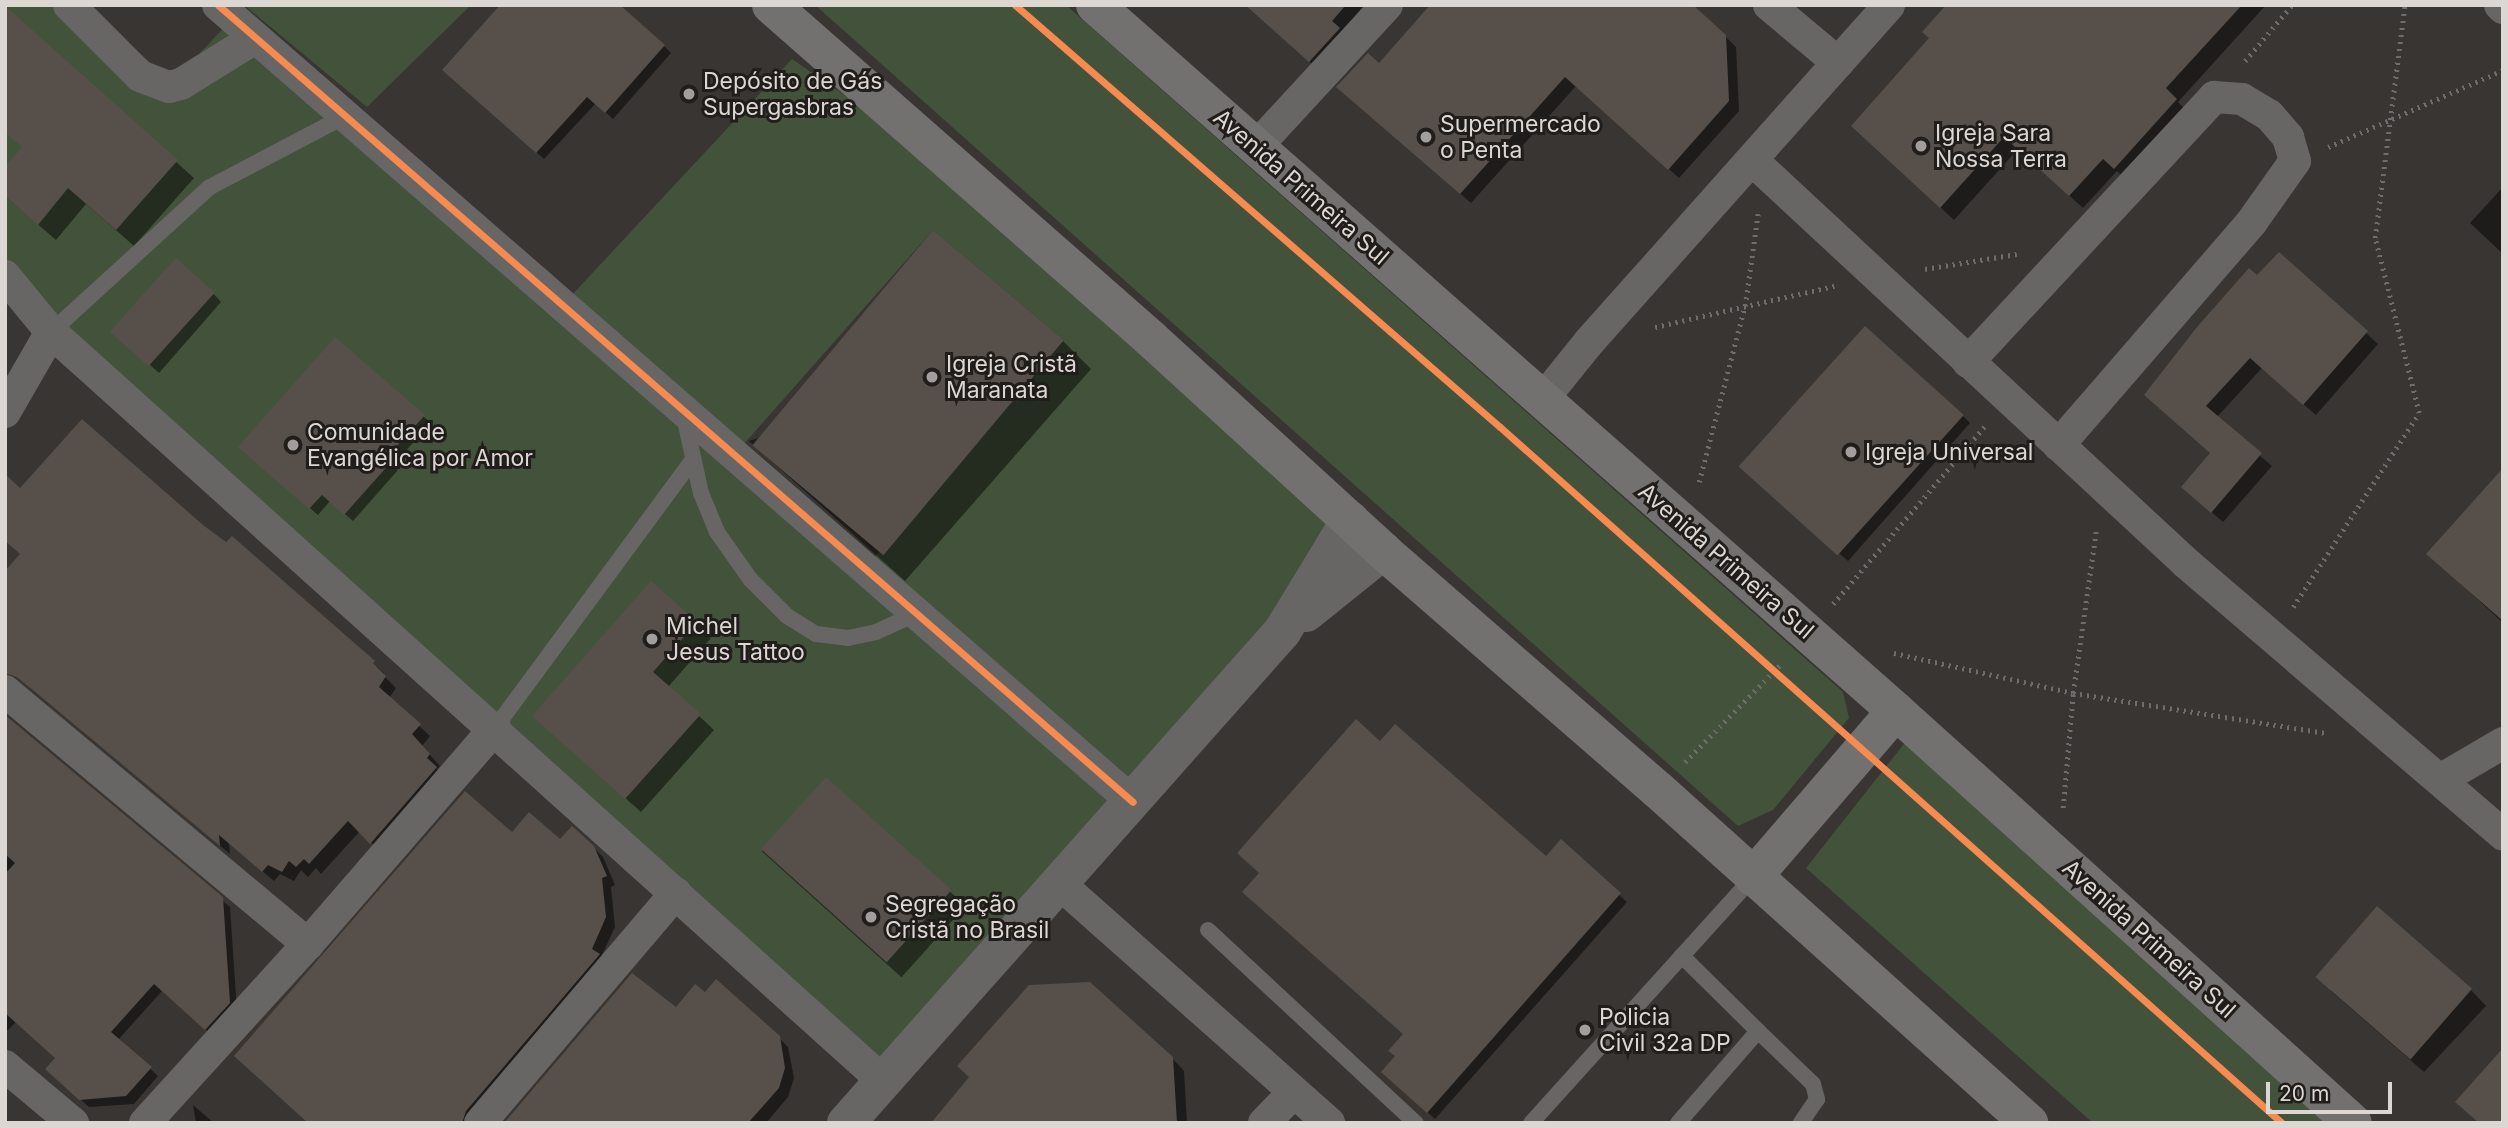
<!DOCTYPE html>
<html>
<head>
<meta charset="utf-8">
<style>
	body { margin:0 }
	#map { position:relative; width:2508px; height:1128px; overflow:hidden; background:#383532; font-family:Inter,sans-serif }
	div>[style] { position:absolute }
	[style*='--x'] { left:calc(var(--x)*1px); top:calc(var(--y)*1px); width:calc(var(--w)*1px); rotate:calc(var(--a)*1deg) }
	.green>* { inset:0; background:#43533b }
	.shadow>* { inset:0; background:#0007; transform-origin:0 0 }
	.building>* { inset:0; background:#57504a; transform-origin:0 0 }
	.path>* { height:4.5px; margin-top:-2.25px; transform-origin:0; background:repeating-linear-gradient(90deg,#6f6d6c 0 2px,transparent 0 7px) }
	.service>* { height:16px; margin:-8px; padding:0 8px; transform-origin:8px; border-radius:8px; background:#686565 }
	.minor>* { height:32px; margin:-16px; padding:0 16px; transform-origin:16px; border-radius:16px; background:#686565 }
	.tertiary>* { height:38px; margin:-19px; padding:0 19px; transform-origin:19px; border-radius:19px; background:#686565 }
	.secondary>* { height:38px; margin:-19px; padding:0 19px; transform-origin:19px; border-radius:19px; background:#737070 }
	.cycleway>* { height:7px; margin:-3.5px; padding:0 3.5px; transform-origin:3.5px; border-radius:3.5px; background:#f68b52 }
	.dots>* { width:19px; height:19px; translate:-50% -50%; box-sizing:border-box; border:4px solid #201d1a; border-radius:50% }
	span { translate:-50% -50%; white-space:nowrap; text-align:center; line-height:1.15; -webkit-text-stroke:6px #201d1a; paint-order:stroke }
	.poi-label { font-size:23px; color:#dcd7d3 }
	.left { translate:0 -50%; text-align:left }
	.street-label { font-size:23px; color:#dcd7d3 }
	.frame { position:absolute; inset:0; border:7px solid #dcd7d3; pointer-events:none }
	.scale { position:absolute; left:2266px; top:1082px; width:126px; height:32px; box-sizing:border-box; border:4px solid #dcd7d3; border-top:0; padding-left:9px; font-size:21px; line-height:24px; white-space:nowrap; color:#dcd7d3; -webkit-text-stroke:5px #201d1a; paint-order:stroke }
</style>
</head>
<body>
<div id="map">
	<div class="green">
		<i style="clip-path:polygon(evenodd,5px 5px,87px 5px,172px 83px,232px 19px,570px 297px,792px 59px,981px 189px,1373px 536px,884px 1073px,5px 280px,5px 5px,933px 230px,1064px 340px,865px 568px,735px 454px,933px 230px)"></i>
		<i style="clip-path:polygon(244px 5px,471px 5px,367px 107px)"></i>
		<i style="clip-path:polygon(815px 5px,1066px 5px,1843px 692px,1849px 718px,1773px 810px,1738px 826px)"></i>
		<i style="clip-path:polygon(1907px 740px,2330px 1123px,2093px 1123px,1806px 868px)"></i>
	</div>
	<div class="shadow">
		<i style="clip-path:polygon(1245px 5px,1364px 5px,1341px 32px,1320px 71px)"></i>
		<i style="clip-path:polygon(1948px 5px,2266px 5px,2178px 102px,2189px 113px,2128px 181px,2117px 171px,2083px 208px,2018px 149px,1954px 220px,1866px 139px,1931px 38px)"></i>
		<i style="clip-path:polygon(5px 8px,194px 178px,134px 246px,86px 204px,56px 240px,5px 196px,24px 148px)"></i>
		<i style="clip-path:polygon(1725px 36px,1736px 47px,1739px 111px,1679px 178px,1576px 86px,1471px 203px,1349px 97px,1379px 66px)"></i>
		<i style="clip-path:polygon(664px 46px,671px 53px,613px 119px,596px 103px,544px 159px,452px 78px)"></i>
		<i style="clip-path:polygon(2503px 187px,2503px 254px,2470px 223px)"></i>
		<i style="clip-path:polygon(2279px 254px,2378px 344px,2316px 415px,2262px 368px,2216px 418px,2272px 466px,2223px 522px,2195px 498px,2211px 453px,2158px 406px)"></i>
		<i style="clip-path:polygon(214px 294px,221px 302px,159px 373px,122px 340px)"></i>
		<i style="clip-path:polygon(335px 340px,431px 423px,393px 465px,398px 470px,353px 521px,330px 501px,318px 515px,247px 454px)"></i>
		<i style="clip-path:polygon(1063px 341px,1091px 369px,905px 581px,749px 441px)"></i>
		<i style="clip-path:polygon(1963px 416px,1970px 423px,1848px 561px,1750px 475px)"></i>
		<i style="clip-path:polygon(2503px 470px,2503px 623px,2429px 554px)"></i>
		<i style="clip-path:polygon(5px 488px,202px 527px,226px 544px,232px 538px,384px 673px,383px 675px,396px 688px,389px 698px,430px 736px,422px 746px,440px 766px,437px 769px,447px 779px,382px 853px,360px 831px,321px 874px,316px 868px,308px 877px,301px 870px,294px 881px,280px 874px,274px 881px,229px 843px,230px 854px,29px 687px,22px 555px,5px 541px)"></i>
		<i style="clip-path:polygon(696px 623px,711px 638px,668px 687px,714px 730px,641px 812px,550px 731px)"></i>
		<i style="clip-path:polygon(5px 717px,230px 907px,237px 1011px,214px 1037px,162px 991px,118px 1040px,158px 1076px,134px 1104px,89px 1107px,55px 1077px,57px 1058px,16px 1022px,5px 1033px)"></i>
		<i style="clip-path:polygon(1381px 743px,1546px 859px,1561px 842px,1627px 902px,1435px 1119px,1391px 1079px,1405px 1034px)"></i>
		<i style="left:826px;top:780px;width:188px;height:96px;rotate:42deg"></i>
		<i style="clip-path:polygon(512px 834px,593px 847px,603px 857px,615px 885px,611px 887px,615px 927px,601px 957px,474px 1123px,310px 1123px)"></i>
		<i style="clip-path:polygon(2471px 990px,2486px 1006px,2424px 1072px,2331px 991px)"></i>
		<i style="clip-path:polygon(705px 994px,778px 1037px,788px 1047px,794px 1078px,788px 1097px,766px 1123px,507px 1123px,676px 1009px)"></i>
		<i style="clip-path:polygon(1172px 1058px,1184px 1071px,1187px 1123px,933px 1123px,971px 1078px)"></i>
		<i style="clip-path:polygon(193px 1105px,214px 1123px,196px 1123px)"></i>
	</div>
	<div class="building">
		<i style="clip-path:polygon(500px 5px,620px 5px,665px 45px,605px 113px,587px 97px,536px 153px,442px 70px)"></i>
		<i style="clip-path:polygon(1245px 5px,1346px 5px,1332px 21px,1340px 28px,1309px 62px)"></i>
		<i style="clip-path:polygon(1430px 5px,1693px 5px,1726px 35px,1729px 101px,1668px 170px,1565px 77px,1460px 194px,1336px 87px,1368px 53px,1379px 63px)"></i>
		<i style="clip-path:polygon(1946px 5px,2242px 5px,2166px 88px,2177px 99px,2114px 169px,2103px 159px,2069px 196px,2004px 137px,1940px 208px,1851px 126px,1929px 38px,1922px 32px)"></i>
		<i style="clip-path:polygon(5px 6px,178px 160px,116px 230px,68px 188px,38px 225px,5px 196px,5px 167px,22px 147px,5px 132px)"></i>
		<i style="left:933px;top:230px;width:171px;height:281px;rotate:40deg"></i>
		<i style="clip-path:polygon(2279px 252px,2368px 331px,2303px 405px,2250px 358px,2206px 406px,2262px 453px,2211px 513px,2181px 487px,2210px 453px,2144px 395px,2197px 327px,2249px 268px,2257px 275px)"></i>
		<i style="left:176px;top:258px;width:52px;height:99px;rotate:42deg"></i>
		<i style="left:1865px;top:326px;width:133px;height:189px;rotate:42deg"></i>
		<i style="clip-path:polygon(335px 337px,425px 415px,387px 457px,392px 461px,344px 515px,322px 495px,309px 509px,238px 447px)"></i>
		<i style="clip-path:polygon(82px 419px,203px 525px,226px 542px,232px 536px,375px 661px,373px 663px,386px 676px,379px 687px,421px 724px,412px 734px,430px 754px,427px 758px,437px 767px,370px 844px,348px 821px,309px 864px,304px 859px,296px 867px,289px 861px,282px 872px,268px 865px,262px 872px,219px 835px,220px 846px,17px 677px,5px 673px,5px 571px,20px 554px,5px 541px,5px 474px,20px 488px)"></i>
		<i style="clip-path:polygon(2503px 468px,2503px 621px,2426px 554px)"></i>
		<i style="clip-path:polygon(651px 581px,697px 622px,653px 672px,701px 714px,625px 799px,532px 716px)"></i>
		<i style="clip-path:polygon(5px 715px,223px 897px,230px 1003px,205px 1030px,154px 984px,111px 1032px,152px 1067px,126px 1096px,79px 1100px,45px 1069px,55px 1058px,5px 1013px,5px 874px,15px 863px,5px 854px)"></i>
		<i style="clip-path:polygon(1356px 719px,1380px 741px,1395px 724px,1546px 856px,1561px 839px,1621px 893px,1427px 1113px,1381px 1072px,1395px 1056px,1388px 1051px,1403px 1034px,1242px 892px,1259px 873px,1237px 853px)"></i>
		<i style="left:826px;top:777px;width:169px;height:97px;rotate:42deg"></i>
		<i style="clip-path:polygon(465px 791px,512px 832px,529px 812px,560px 839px,572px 826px,594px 846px,607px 876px,602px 878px,606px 917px,592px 949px,600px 954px,466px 1111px,462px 1123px,308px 1123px,234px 1056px)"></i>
		<i style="left:2377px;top:906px;width:126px;height:94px;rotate:41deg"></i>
		<i style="clip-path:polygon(632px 973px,676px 1007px,695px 984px,705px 992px,716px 979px,780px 1036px,785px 1068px,779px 1088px,748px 1123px,504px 1123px)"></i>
		<i style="clip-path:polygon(1090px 982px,1173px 1057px,1177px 1123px,931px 1123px,969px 1077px,957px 1066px,1029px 985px)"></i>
		<i style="clip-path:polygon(2503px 1048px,2503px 1123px,2479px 1123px,2455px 1102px)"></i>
	</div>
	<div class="path">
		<i style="--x:2245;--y:61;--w:73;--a:-50"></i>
		<i style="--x:2328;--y:147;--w:191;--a:-23.7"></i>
		<i style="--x:1925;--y:269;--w:93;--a:-9.3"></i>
		<i style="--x:1655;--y:327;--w:184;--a:-12.9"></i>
		<i style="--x:1699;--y:482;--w:182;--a:-75.4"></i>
		<i style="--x:1745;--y:306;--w:93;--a:-82"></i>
		<i style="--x:1833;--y:604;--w:233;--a:-49.5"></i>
		<i style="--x:2293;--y:607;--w:231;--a:-57"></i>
		<i style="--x:2419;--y:413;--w:180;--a:-104.1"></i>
		<i style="--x:2375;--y:238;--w:235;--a:-82.7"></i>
		<i style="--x:1894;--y:653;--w:183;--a:12.6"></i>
		<i style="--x:2073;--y:693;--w:256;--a:9"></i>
		<i style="--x:1685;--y:762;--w:139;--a:-45.6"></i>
		<i style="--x:2063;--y:808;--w:115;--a:-85"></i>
		<i style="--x:2073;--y:693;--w:163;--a:-81.9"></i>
	</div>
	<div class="service">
		<i style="--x:51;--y:332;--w:215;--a:-42.4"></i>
		<i style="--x:210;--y:187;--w:153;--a:-27.7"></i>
		<i style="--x:684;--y:416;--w:79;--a:77.6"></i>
		<i style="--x:701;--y:493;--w:42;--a:67.7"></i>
		<i style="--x:717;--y:532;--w:57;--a:54.9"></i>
		<i style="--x:750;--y:579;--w:52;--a:45"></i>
		<i style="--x:787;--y:616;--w:34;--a:32"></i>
		<i style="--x:816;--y:634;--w:32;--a:7"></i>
		<i style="--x:848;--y:638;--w:29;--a:-12"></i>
		<i style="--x:876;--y:632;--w:46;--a:-24.3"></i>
		<i style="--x:495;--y:728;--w:332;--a:-53.6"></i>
		<i style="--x:1208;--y:930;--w:284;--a:42.9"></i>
		<i style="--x:1758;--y:1031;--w:76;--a:43.9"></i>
		<i style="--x:1813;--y:1084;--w:16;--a:75"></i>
		<i style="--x:1817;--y:1099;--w:29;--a:124"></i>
		<i style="--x:1531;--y:1123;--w:331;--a:-47.9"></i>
		<i style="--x:1678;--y:1123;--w:122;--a:-49"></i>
		<i style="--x:1758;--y:1031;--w:107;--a:-135.4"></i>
	</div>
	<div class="minor">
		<i style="--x:69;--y:5;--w:100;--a:45"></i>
		<i style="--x:140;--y:76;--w:31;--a:21"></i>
		<i style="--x:169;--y:87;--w:12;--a:-14"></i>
		<i style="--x:181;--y:84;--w:87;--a:-31.9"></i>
		<i style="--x:218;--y:5;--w:1213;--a:41.06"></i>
		<i style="--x:1769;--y:5;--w:90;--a:40"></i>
		<i style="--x:2500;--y:5;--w:4;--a:45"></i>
		<i style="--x:1256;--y:147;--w:193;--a:-47.3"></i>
		<i style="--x:1752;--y:160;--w:591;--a:42.87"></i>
		<i style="--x:2185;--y:562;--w:419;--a:40.6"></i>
		<i style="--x:5;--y:276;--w:72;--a:50.6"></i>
		<i style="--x:51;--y:332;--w:1119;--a:41.99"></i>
		<i style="--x:1968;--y:362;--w:362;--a:-47.1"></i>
		<i style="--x:2214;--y:97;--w:28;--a:4"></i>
		<i style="--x:2242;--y:99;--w:31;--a:31"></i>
		<i style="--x:2269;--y:115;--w:29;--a:49"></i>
		<i style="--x:2288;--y:137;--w:25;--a:74"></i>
		<i style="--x:2295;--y:161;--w:76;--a:125.4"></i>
		<i style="--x:2251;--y:223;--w:294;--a:130.9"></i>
		<i style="--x:1543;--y:399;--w:73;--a:-51.1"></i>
		<i style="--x:1589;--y:342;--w:451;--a:-48.3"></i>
		<i style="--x:5;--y:412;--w:92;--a:-60.1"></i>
		<i style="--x:5;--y:691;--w:395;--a:39.9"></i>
		<i style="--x:308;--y:944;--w:286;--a:-49.1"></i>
		<i style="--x:2440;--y:780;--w:73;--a:-30.4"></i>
		<i style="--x:1060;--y:884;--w:360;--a:41.6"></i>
		<i style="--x:5;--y:1066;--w:89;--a:40"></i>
		<i style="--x:145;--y:1123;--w:242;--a:-47.7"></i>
		<i style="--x:480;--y:1123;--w:302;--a:-49.6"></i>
		<i style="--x:1264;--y:1123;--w:43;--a:-45.9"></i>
	</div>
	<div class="tertiary">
		<i style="--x:1306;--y:613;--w:99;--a:-38.8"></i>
		<i style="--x:846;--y:1123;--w:657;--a:-48.4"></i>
		<i style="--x:1282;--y:632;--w:131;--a:-58.7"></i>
	</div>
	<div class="secondary">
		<i style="--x:771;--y:5;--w:505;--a:41.3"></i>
		<i style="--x:1150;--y:338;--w:316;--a:42.4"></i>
		<i style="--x:1383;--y:551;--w:364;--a:41"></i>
		<i style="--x:1658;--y:790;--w:499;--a:41.9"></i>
		<i style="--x:1095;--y:5;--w:1068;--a:41.39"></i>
		<i style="--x:1896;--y:711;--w:615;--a:42.04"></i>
		<i style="--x:1753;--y:877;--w:219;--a:-49.3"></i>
	</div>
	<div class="cycleway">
		<i style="--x:218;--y:5;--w:1213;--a:41.06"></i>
		<i style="--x:1015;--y:5;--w:643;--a:41.03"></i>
		<i style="--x:1500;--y:427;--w:1047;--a:41.67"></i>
	</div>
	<div class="dots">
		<i style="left:689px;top:94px;background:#a39e9b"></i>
		<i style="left:1426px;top:137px;background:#a39e9b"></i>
		<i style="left:1921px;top:146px;background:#a39e9b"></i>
		<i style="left:932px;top:377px;background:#a39e9b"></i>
		<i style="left:293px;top:445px;background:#a39e9b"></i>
		<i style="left:1851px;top:452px;background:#a39e9b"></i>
		<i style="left:652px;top:639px;background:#a39e9b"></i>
		<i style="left:871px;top:917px;background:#a39e9b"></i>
		<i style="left:1585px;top:1030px;background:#a39e9b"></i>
	</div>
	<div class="poi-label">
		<span class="left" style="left:703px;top:94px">Depósito de Gás<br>Supergasbras</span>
		<span class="left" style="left:1440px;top:137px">Supermercado<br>o Penta</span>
		<span class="left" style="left:1935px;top:146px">Igreja Sara<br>Nossa Terra</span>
		<span class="left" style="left:946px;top:377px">Igreja Cristã<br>Maranata</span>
		<span class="left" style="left:307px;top:445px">Comunidade<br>Evangélica por Amor</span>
		<span class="left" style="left:1865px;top:452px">Igreja Universal</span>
		<span class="left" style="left:666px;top:639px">Michel<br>Jesus Tattoo</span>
		<span class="left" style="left:885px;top:917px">Segregação<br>Cristã no Brasil</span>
		<span class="left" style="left:1599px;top:1030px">Policia<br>Civil 32a DP</span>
	</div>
	<div class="street-label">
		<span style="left:1301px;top:187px;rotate:41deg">Avenida Primeira Sul</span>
		<span style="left:1726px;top:561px;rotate:41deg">Avenida Primeira Sul</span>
		<span style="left:2149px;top:939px;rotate:42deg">Avenida Primeira Sul</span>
	</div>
	<div class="frame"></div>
	<div class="scale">20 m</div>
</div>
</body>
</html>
